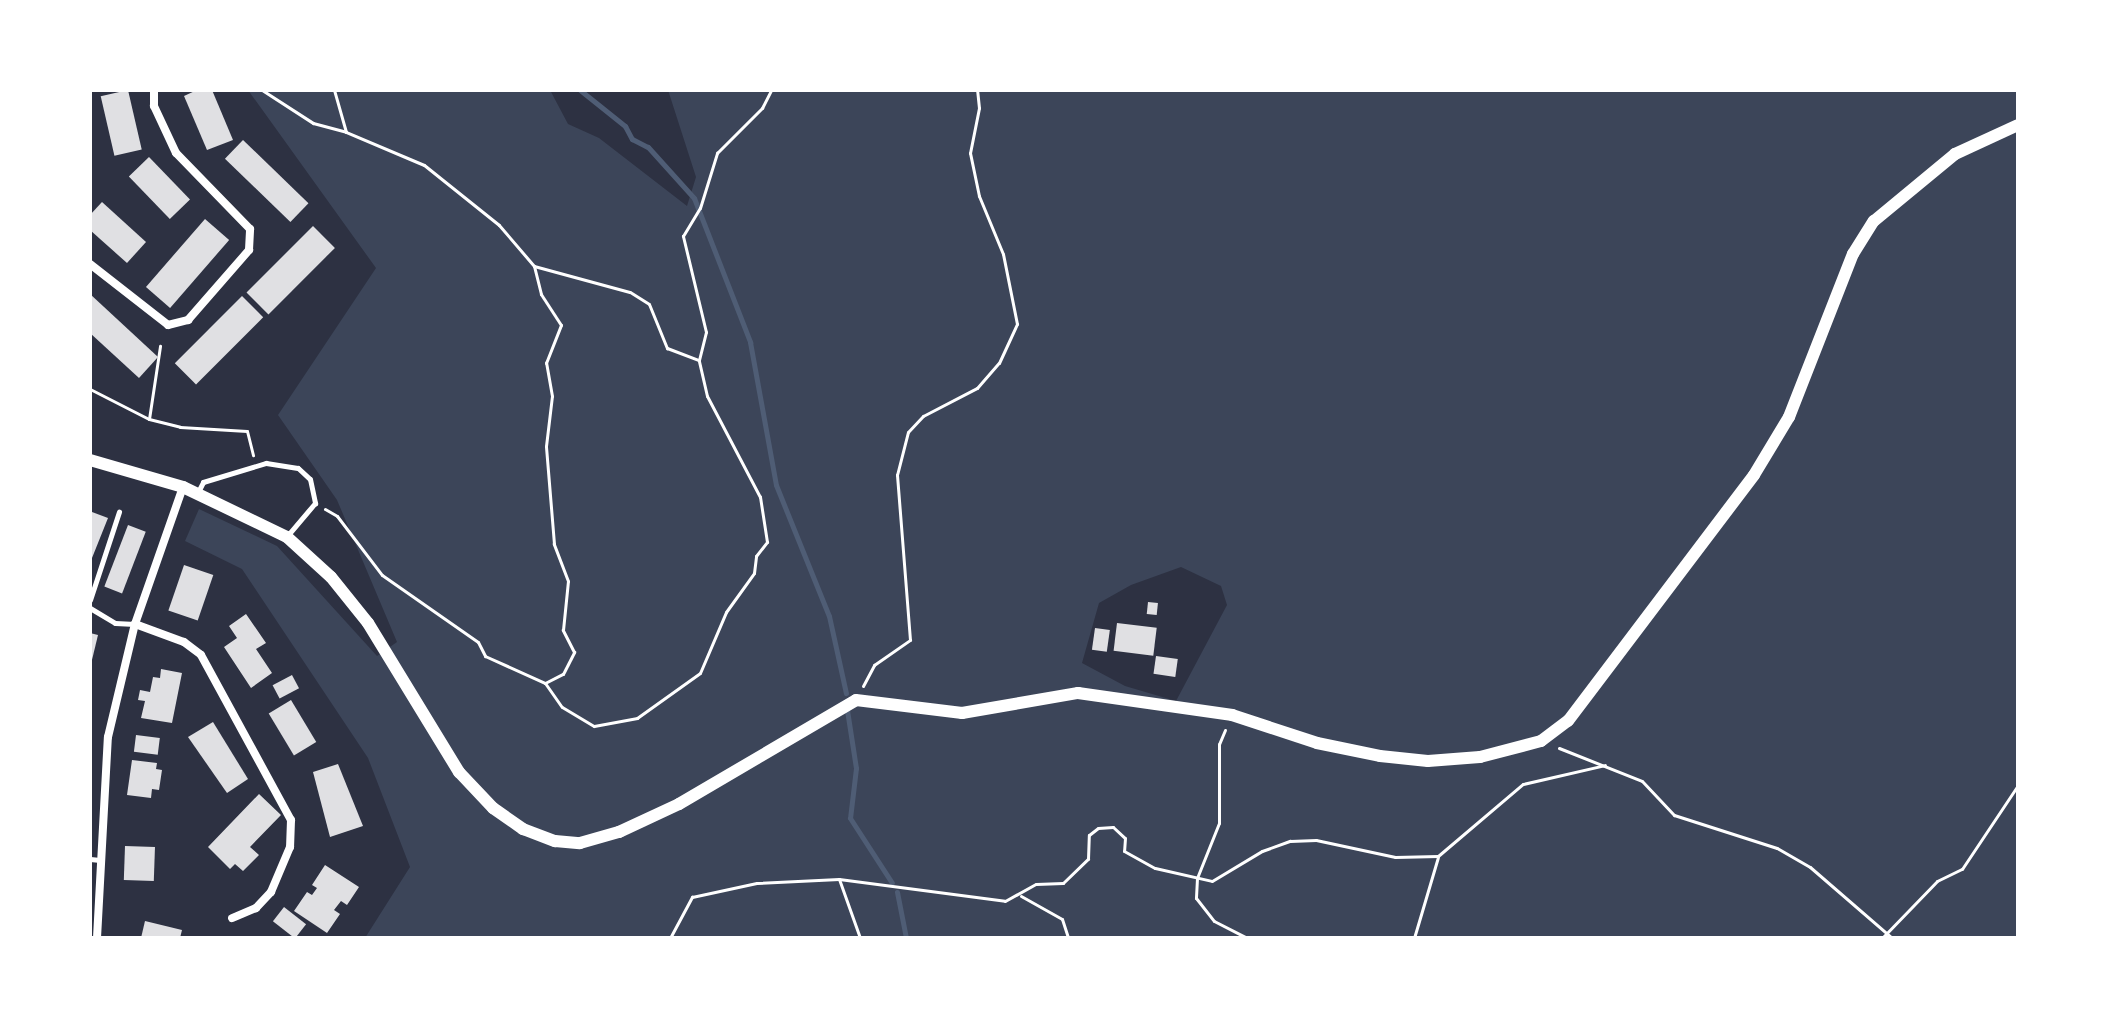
<!DOCTYPE html>
<html>
<head>
<meta charset="utf-8">
<style>
	body { margin:0 }
	#map { position:relative; width:2108px; height:1028px; overflow:hidden; background:#2d3142; font-family:Helvetica,sans-serif }
	div>[style] { position:absolute }
	[style*='--x'] { left:calc(var(--x)*1px); top:calc(var(--y)*1px); width:calc(var(--w)*1px); rotate:calc(var(--a)*1deg) }
	.green>* { inset:0; background:#3c4559 }
	.stream>* { height:5px; margin:-2.5px; padding:0 2.5px; transform-origin:2.5px; border-radius:2.5px; background:#4f5d75 }
	.building>* { inset:0; background:#e0e0e3; transform-origin:0 0 }
	.path>* { height:3px; margin:-1.5px; padding:0 1.5px; transform-origin:1.5px; border-radius:1.5px; background:#fff }
	.service>* { height:5px; margin:-2.5px; padding:0 2.5px; transform-origin:2.5px; border-radius:2.5px; background:#fff }
	.minor>* { height:8px; margin:-4px; padding:0 4px; transform-origin:4px; border-radius:4px; background:#fff }
	.tertiary>* { height:12px; margin:-6px; padding:0 6px; transform-origin:6px; border-radius:6px; background:#fff }
	span { translate:-50% -50%; white-space:nowrap; text-align:center; line-height:1.15; -webkit-text-stroke:8px #fff; paint-order:stroke }
	.frame { position:absolute; inset:0; border:92px solid #fff; pointer-events:none }
</style>
</head>
<body>
<div id="map">
	<div class="green">
		<i style="clip-path:polygon(evenodd,248px 90px,550px 90px,568px 124px,599px 138px,687px 206px,696px 177px,668px 90px,2018px 90px,2018px 938px,365px 938px,410px 867px,368px 758px,242px 569px,185px 541px,199px 509px,277px 546px,377px 656px,397px 642px,337px 500px,278px 415px,376px 268px,248px 90px,1181px 567px,1221px 586px,1227px 605px,1176px 701px,1125px 686px,1082px 663px,1099px 603px,1131px 585px,1181px 567px)"></i>
	</div>
	<div class="stream">
		<i style="--x:580;--y:90;--w:58;--a:38.7"></i>
		<i style="--x:625;--y:126;--w:15;--a:62"></i>
		<i style="--x:632;--y:139;--w:18;--a:27"></i>
		<i style="--x:648;--y:147;--w:69;--a:48"></i>
		<i style="--x:694;--y:198;--w:155;--a:68.7"></i>
		<i style="--x:750;--y:342;--w:145;--a:79.7"></i>
		<i style="--x:776;--y:485;--w:141;--a:68"></i>
		<i style="--x:829;--y:616;--w:79;--a:77.6"></i>
		<i style="--x:847;--y:710;--w:59;--a:81.2"></i>
		<i style="--x:856;--y:768;--w:50;--a:96.8"></i>
		<i style="--x:850;--y:818;--w:77;--a:57.1"></i>
		<i style="--x:897;--y:892;--w:47;--a:78.9"></i>
	</div>
	<div class="building">
		<i style="left:128px;top:90px;width:61px;height:28px;rotate:77deg"></i>
		<i style="clip-path:polygon(197px 90px,212px 90px,233px 140px,207px 150px,184px 96px)"></i>
		<i style="left:243px;top:140px;width:91px;height:26px;rotate:44deg"></i>
		<i style="left:149px;top:157px;width:59px;height:28px;rotate:46deg"></i>
		<i style="clip-path:polygon(102px 202px,146px 242px,127px 263px,90px 230px,90px 215px)"></i>
		<i style="left:205px;top:219px;width:32px;height:90px;rotate:41deg"></i>
		<i style="left:313px;top:226px;width:31px;height:94px;rotate:45deg"></i>
		<i style="clip-path:polygon(90px 294px,158px 357px,139px 378px,90px 333px)"></i>
		<i style="left:242px;top:296px;width:30px;height:95px;rotate:45deg"></i>
		<i style="clip-path:polygon(92px 512px,108px 518px,90px 563px,90px 516px)"></i>
		<i style="left:128px;top:525px;width:19px;height:66px;rotate:21deg"></i>
		<i style="left:184px;top:565px;width:31px;height:48px;rotate:19deg"></i>
		<i style="left:1148px;top:602px;width:10px;height:12px;rotate:6deg"></i>
		<i style="clip-path:polygon(246px 614px,266px 643px,256px 649px,272px 673px,251px 688px,224px 647px,237px 638px,229px 626px)"></i>
		<i style="left:1117px;top:623px;width:40px;height:28px;rotate:7deg"></i>
		<i style="left:1095px;top:628px;width:15px;height:22px;rotate:8deg"></i>
		<i style="clip-path:polygon(90px 633px,98px 635px,91px 664px,90px 664px)"></i>
		<i style="left:1156px;top:656px;width:22px;height:18px;rotate:8deg"></i>
		<i style="clip-path:polygon(161px 669px,182px 673px,172px 723px,141px 718px,145px 701px,138px 700px,140px 690px,150px 692px,153px 677px,160px 678px)"></i>
		<i style="left:292px;top:675px;width:15px;height:22px;rotate:62deg"></i>
		<i style="left:291px;top:700px;width:49px;height:26px;rotate:59deg"></i>
		<i style="clip-path:polygon(213px 722px,248px 779px,227px 793px,188px 737px)"></i>
		<i style="left:136px;top:735px;width:24px;height:17px;rotate:7deg"></i>
		<i style="clip-path:polygon(132px 760px,157px 763px,156px 769px,162px 770px,159px 790px,152px 789px,151px 798px,127px 795px)"></i>
		<i style="clip-path:polygon(338px 764px,363px 826px,330px 837px,313px 772px)"></i>
		<i style="clip-path:polygon(259px 794px,281px 815px,250px 847px,259px 855px,243px 871px,235px 864px,230px 869px,208px 847px)"></i>
		<i style="left:125px;top:846px;width:30px;height:34px;rotate:2deg"></i>
		<i style="clip-path:polygon(325px 865px,359px 887px,347px 905px,341px 901px,334px 910px,340px 914px,327px 933px,294px 911px,307px 892px,312px 895px,317px 888px,312px 885px)"></i>
		<i style="left:284px;top:907px;width:28px;height:18px;rotate:38deg"></i>
		<i style="clip-path:polygon(145px 921px,182px 930px,180px 938px,141px 938px)"></i>
	</div>
	<div class="path">
		<i style="--x:262;--y:90;--w:61;--a:32.9"></i>
		<i style="--x:313;--y:123;--w:34;--a:15"></i>
		<i style="--x:346;--y:132;--w:44;--a:-105.9"></i>
		<i style="--x:534;--y:266;--w:99;--a:15.2"></i>
		<i style="--x:630;--y:292;--w:22;--a:32"></i>
		<i style="--x:649;--y:304;--w:48;--a:67.8"></i>
		<i style="--x:667;--y:348;--w:34;--a:21"></i>
		<i style="--x:699;--y:360;--w:29;--a:-76"></i>
		<i style="--x:706;--y:332;--w:99;--a:-103.5"></i>
		<i style="--x:683;--y:236;--w:33;--a:-59"></i>
		<i style="--x:700;--y:208;--w:58;--a:-72.8"></i>
		<i style="--x:717;--y:153;--w:64;--a:-45"></i>
		<i style="--x:762;--y:108;--w:20;--a:-63"></i>
		<i style="--x:90;--y:389;--w:66;--a:27"></i>
		<i style="--x:149;--y:419;--w:32;--a:14"></i>
		<i style="--x:180;--y:427;--w:67;--a:3.4"></i>
		<i style="--x:247;--y:431;--w:25;--a:76"></i>
		<i style="--x:149;--y:419;--w:74;--a:-81.4"></i>
		<i style="--x:325;--y:509;--w:14;--a:30"></i>
		<i style="--x:337;--y:516;--w:74;--a:52.7"></i>
		<i style="--x:382;--y:575;--w:117;--a:34.9"></i>
		<i style="--x:478;--y:642;--w:16;--a:63"></i>
		<i style="--x:485;--y:656;--w:66;--a:24.2"></i>
		<i style="--x:545;--y:683;--w:20;--a:-27"></i>
		<i style="--x:563;--y:674;--w:25;--a:-63"></i>
		<i style="--x:574;--y:652;--w:25;--a:-117"></i>
		<i style="--x:563;--y:630;--w:49;--a:-84.2"></i>
		<i style="--x:568;--y:581;--w:40;--a:-111"></i>
		<i style="--x:554;--y:544;--w:98;--a:-94.7"></i>
		<i style="--x:546;--y:446;--w:50;--a:-83.2"></i>
		<i style="--x:552;--y:396;--w:34;--a:-100"></i>
		<i style="--x:546;--y:363;--w:41;--a:-68.5"></i>
		<i style="--x:561;--y:325;--w:37;--a:-123"></i>
		<i style="--x:541;--y:294;--w:29;--a:-104"></i>
		<i style="--x:534;--y:266;--w:54;--a:-130.5"></i>
		<i style="--x:499;--y:225;--w:96;--a:-141.3"></i>
		<i style="--x:424;--y:165;--w:85;--a:-157.1"></i>
		<i style="--x:545;--y:683;--w:29;--a:55"></i>
		<i style="--x:562;--y:707;--w:37;--a:31"></i>
		<i style="--x:594;--y:726;--w:44;--a:-10.5"></i>
		<i style="--x:637;--y:718;--w:77;--a:-35.5"></i>
		<i style="--x:700;--y:673;--w:66;--a:-66.9"></i>
		<i style="--x:726;--y:612;--w:48;--a:-54.3"></i>
		<i style="--x:754;--y:573;--w:17;--a:-83"></i>
		<i style="--x:756;--y:556;--w:18;--a:-52"></i>
		<i style="--x:767;--y:542;--w:46;--a:-98.8"></i>
		<i style="--x:760;--y:497;--w:114;--a:-117.7"></i>
		<i style="--x:707;--y:396;--w:37;--a:-103"></i>
		<i style="--x:863;--y:686;--w:24;--a:-62"></i>
		<i style="--x:874;--y:665;--w:44;--a:-34.8"></i>
		<i style="--x:910;--y:640;--w:166;--a:-94.5"></i>
		<i style="--x:897;--y:475;--w:44;--a:-75.7"></i>
		<i style="--x:908;--y:432;--w:22;--a:-47"></i>
		<i style="--x:923;--y:416;--w:61;--a:-27.4"></i>
		<i style="--x:977;--y:388;--w:33;--a:-49"></i>
		<i style="--x:999;--y:363;--w:43;--a:-65.2"></i>
		<i style="--x:1017;--y:324;--w:71;--a:-101.3"></i>
		<i style="--x:1003;--y:254;--w:63;--a:-112.5"></i>
		<i style="--x:979;--y:196;--w:44;--a:-101.8"></i>
		<i style="--x:970;--y:153;--w:46;--a:-78.7"></i>
		<i style="--x:979;--y:108;--w:18;--a:-96"></i>
		<i style="--x:1225;--y:730;--w:15;--a:113"></i>
		<i style="--x:1219;--y:744;--w:79;--a:90"></i>
		<i style="--x:1219;--y:823;--w:59;--a:111.8"></i>
		<i style="--x:1197;--y:878;--w:20;--a:93"></i>
		<i style="--x:1196;--y:898;--w:29;--a:52"></i>
		<i style="--x:1214;--y:921;--w:37;--a:27"></i>
		<i style="--x:1559;--y:748;--w:89;--a:21.7"></i>
		<i style="--x:1642;--y:781;--w:47;--a:46.7"></i>
		<i style="--x:1674;--y:815;--w:108;--a:17.8"></i>
		<i style="--x:1777;--y:848;--w:38;--a:30"></i>
		<i style="--x:1810;--y:867;--w:108;--a:40.9"></i>
		<i style="--x:839;--y:879;--w:167;--a:7.5"></i>
		<i style="--x:1005;--y:901;--w:35;--a:-29"></i>
		<i style="--x:1036;--y:884;--w:27;--a:-2"></i>
		<i style="--x:1063;--y:883;--w:35;--a:-44"></i>
		<i style="--x:1088;--y:859;--w:24;--a:-88"></i>
		<i style="--x:1089;--y:835;--w:11;--a:-38"></i>
		<i style="--x:1098;--y:828;--w:15;--a:-4"></i>
		<i style="--x:1113;--y:827;--w:16;--a:43"></i>
		<i style="--x:1125;--y:838;--w:13;--a:94"></i>
		<i style="--x:1124;--y:851;--w:35;--a:29"></i>
		<i style="--x:1155;--y:868;--w:58;--a:12.8"></i>
		<i style="--x:1212;--y:881;--w:58;--a:-31"></i>
		<i style="--x:1262;--y:851;--w:30;--a:-20"></i>
		<i style="--x:1290;--y:841;--w:26;--a:-2"></i>
		<i style="--x:1316;--y:840;--w:81;--a:12.1"></i>
		<i style="--x:1395;--y:857;--w:43;--a:-1.3"></i>
		<i style="--x:1438;--y:856;--w:111;--a:-40.3"></i>
		<i style="--x:1523;--y:784;--w:84;--a:-13"></i>
		<i style="--x:1021;--y:896;--w:47;--a:29.3"></i>
		<i style="--x:1062;--y:919;--w:20;--a:72"></i>
		<i style="--x:670;--y:938;--w:47;--a:-61.8"></i>
		<i style="--x:692;--y:897;--w:66;--a:-12.2"></i>
		<i style="--x:757;--y:883;--w:82;--a:-2.8"></i>
		<i style="--x:839;--y:879;--w:63;--a:70.4"></i>
		<i style="--x:1258;--y:938;--w:26;--a:0"></i>
		<i style="--x:1414;--y:938;--w:84;--a:-73.5"></i>
		<i style="--x:1882;--y:938;--w:79;--a:-46"></i>
		<i style="--x:1937;--y:881;--w:28;--a:-26"></i>
		<i style="--x:1962;--y:869;--w:101;--a:-56.3"></i>
	</div>
	<div class="service">
		<i style="--x:198;--y:492;--w:11;--a:-63"></i>
		<i style="--x:203;--y:482;--w:66;--a:-16.8"></i>
		<i style="--x:266;--y:463;--w:32;--a:9"></i>
		<i style="--x:298;--y:468;--w:16;--a:43"></i>
		<i style="--x:310;--y:479;--w:25;--a:78"></i>
		<i style="--x:315;--y:503;--w:43;--a:130.3"></i>
		<i style="--x:90;--y:600;--w:93;--a:-71.8"></i>
		<i style="--x:90;--y:608;--w:29;--a:31"></i>
		<i style="--x:115;--y:623;--w:20;--a:3"></i>
		<i style="--x:90;--y:859;--w:10;--a:6"></i>
	</div>
	<div class="minor">
		<i style="--x:90;--y:264;--w:99;--a:38"></i>
		<i style="--x:168;--y:325;--w:21;--a:-14"></i>
		<i style="--x:188;--y:320;--w:93;--a:-48.9"></i>
		<i style="--x:249;--y:250;--w:21;--a:-87"></i>
		<i style="--x:250;--y:229;--w:106;--a:-134.2"></i>
		<i style="--x:176;--y:153;--w:52;--a:-115.1"></i>
		<i style="--x:154;--y:106;--w:16;--a:-90"></i>
		<i style="--x:135;--y:624;--w:52;--a:20.2"></i>
		<i style="--x:184;--y:642;--w:21;--a:37"></i>
		<i style="--x:201;--y:655;--w:188;--a:61.4"></i>
		<i style="--x:291;--y:820;--w:27;--a:92"></i>
		<i style="--x:290;--y:847;--w:49;--a:112.9"></i>
		<i style="--x:271;--y:892;--w:22;--a:133"></i>
		<i style="--x:256;--y:908;--w:26;--a:157"></i>
		<i style="--x:97;--y:938;--w:201;--a:-86.9"></i>
		<i style="--x:108;--y:737;--w:116;--a:-76.6"></i>
		<i style="--x:135;--y:624;--w:145;--a:-70.7"></i>
	</div>
	<div class="tertiary">
		<i style="--x:90;--y:460;--w:97;--a:16.2"></i>
		<i style="--x:183;--y:487;--w:115;--a:25.7"></i>
		<i style="--x:287;--y:537;--w:59;--a:42.3"></i>
		<i style="--x:331;--y:577;--w:59;--a:51.2"></i>
		<i style="--x:368;--y:623;--w:175;--a:58.6"></i>
		<i style="--x:459;--y:772;--w:50;--a:46.6"></i>
		<i style="--x:493;--y:808;--w:37;--a:35"></i>
		<i style="--x:523;--y:829;--w:34;--a:21"></i>
		<i style="--x:555;--y:841;--w:25;--a:5"></i>
		<i style="--x:580;--y:843;--w:41;--a:-15.8"></i>
		<i style="--x:619;--y:832;--w:66;--a:-25"></i>
		<i style="--x:679;--y:804;--w:205;--a:-30.4"></i>
		<i style="--x:856;--y:700;--w:107;--a:7"></i>
		<i style="--x:962;--y:713;--w:118;--a:-9.8"></i>
		<i style="--x:1078;--y:693;--w:156;--a:8.1"></i>
		<i style="--x:1232;--y:715;--w:89;--a:18.2"></i>
		<i style="--x:1317;--y:743;--w:64;--a:11.7"></i>
		<i style="--x:1380;--y:756;--w:48;--a:5.9"></i>
		<i style="--x:1428;--y:761;--w:52;--a:-4.4"></i>
		<i style="--x:1480;--y:757;--w:63;--a:-14.7"></i>
		<i style="--x:1541;--y:741;--w:34;--a:-37"></i>
		<i style="--x:1568;--y:721;--w:308;--a:-52.9"></i>
		<i style="--x:1754;--y:475;--w:68;--a:-58.9"></i>
		<i style="--x:1789;--y:417;--w:175;--a:-68.6"></i>
		<i style="--x:1853;--y:254;--w:39;--a:-58"></i>
		<i style="--x:1874;--y:221;--w:105;--a:-39.6"></i>
		<i style="--x:1955;--y:154;--w:69;--a:-24.7"></i>
	</div>
	<div class="frame"></div>
</div>
</body>
</html>
